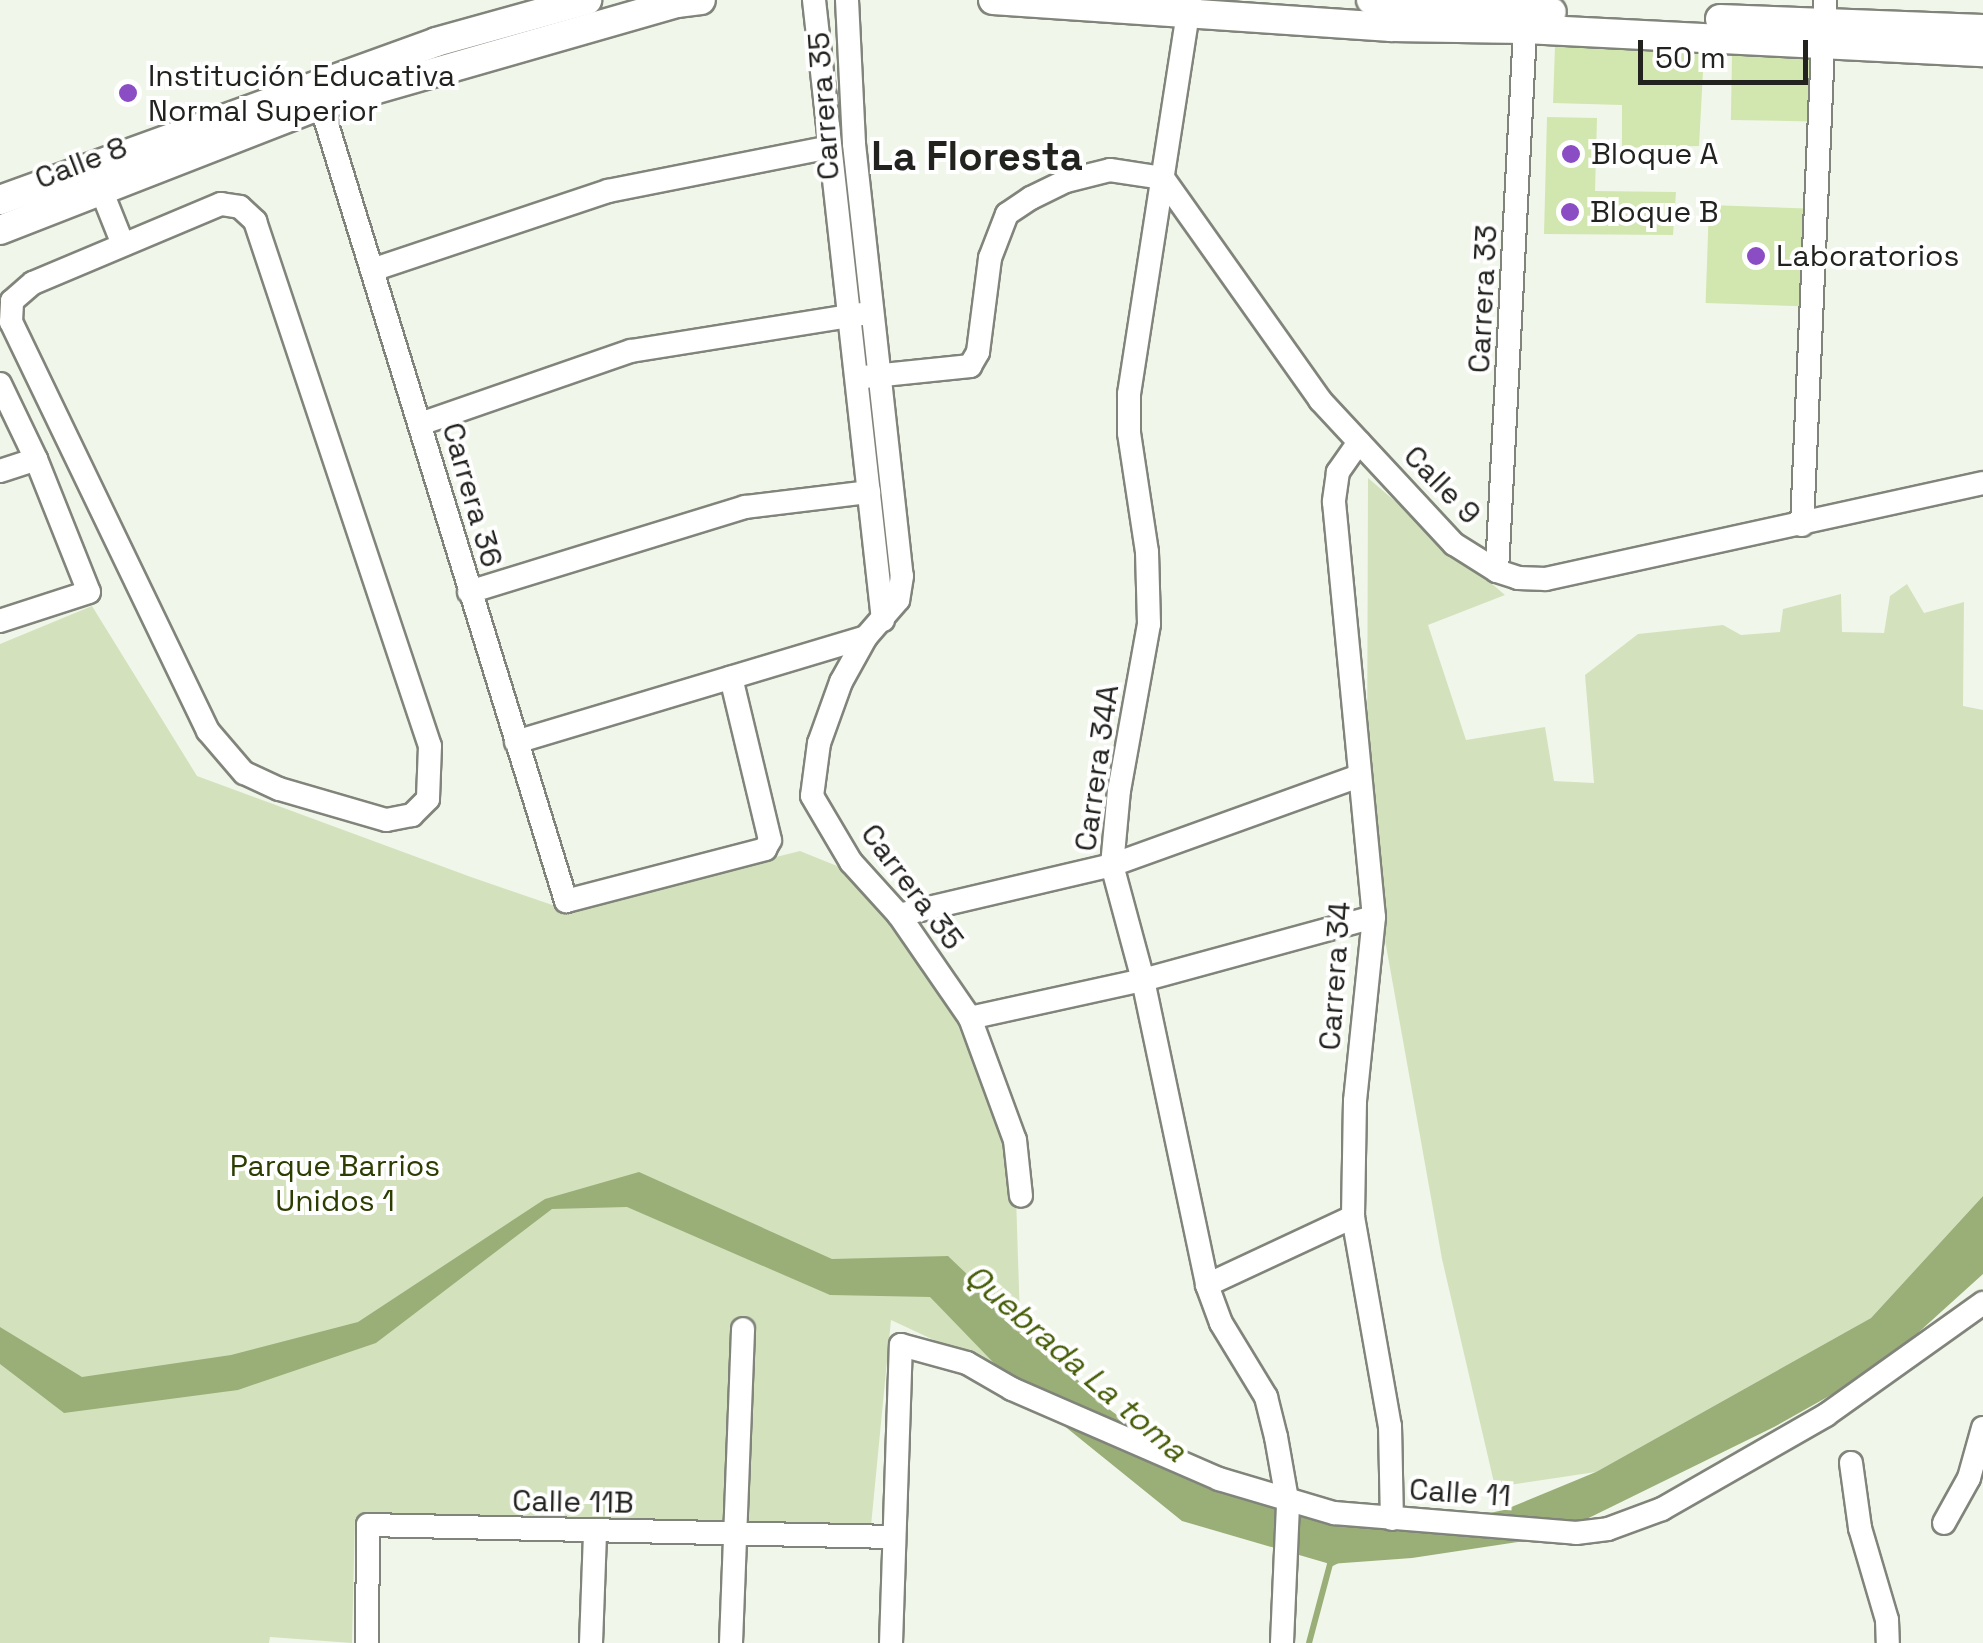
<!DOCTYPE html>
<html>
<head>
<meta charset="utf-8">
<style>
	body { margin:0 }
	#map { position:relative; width:1983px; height:1643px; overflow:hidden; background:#f1f6ea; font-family:"Space Grotesk",sans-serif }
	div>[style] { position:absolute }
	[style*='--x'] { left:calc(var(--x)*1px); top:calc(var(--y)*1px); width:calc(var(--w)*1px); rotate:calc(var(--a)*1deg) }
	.green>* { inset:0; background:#d3e2bd }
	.water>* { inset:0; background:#9aaf78 }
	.stream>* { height:6px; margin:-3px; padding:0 3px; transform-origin:3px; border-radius:3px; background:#9aaf78 }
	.building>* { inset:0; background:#d1e7af; transform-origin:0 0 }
	.roads { filter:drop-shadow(2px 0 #80847a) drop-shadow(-2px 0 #80847a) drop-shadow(0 2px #80847a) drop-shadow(0 -2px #80847a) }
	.minor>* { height:22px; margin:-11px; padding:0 11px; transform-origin:11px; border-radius:11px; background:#fff }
	.major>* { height:28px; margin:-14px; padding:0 14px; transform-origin:14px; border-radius:14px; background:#fff }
	.dots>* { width:28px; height:28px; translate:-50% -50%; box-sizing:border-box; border:5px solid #fff; border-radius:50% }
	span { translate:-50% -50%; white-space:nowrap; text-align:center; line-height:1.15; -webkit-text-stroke:8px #fff; paint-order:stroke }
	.poi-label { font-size:30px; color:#22231f }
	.left { translate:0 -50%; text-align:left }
	.street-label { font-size:30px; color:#22231f }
	.park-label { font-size:30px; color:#2b3d00 }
	.water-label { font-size:32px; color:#445c05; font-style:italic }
	.district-label { font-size:40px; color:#22231f; font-weight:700 }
	.scale { position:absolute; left:1638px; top:40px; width:170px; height:45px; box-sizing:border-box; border:5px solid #22231f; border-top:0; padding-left:12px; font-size:30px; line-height:35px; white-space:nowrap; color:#22231f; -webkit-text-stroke:8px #fff; paint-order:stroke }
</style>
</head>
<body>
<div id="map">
	<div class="green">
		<i style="clip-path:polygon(1368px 478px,1505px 595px,1428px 625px,1466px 740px,1545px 727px,1554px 781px,1594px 783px,1585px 675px,1638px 634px,1723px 625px,1741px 635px,1780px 632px,1783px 609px,1841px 594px,1842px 632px,1884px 633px,1890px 596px,1907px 584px,1924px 613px,1964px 602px,1963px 706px,1983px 710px,1983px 1196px,1871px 1318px,1596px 1472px,1495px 1487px,1442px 1259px,1380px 912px,1367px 778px)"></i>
		<i style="clip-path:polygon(92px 606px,197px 776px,471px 877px,567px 910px,800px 851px,847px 870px,880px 909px,955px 1018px,1015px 1165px,1022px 1381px,891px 1320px,871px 1526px,355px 1518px,352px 1643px,270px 1637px,269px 1643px,0 1643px,0 644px)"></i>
	</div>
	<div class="water">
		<i style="clip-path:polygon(639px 1172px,832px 1259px,948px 1256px,1106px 1407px,1226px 1494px,1398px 1532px,1504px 1510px,1596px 1472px,1871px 1318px,1983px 1196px,1983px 1274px,1879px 1368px,1774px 1427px,1550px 1537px,1412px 1558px,1330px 1564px,1182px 1521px,1021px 1391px,930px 1297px,830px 1295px,627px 1207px,552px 1209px,376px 1343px,238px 1390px,64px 1413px,0 1364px,0 1327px,82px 1377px,231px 1355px,358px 1322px,545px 1199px)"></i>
	</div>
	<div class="stream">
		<i style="--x:1309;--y:1643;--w:82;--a:-75.1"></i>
		<i style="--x:1330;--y:1564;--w:7;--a:-27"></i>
	</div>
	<div class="building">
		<i style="clip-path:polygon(1555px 46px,1704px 53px,1699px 146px,1622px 148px,1622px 105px,1553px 103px)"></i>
		<i style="left:1732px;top:55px;width:80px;height:65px;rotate:1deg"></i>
		<i style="clip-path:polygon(1547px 117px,1597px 118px,1595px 191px,1676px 192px,1673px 235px,1544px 234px)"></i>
		<i style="left:1709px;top:205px;width:97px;height:98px;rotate:2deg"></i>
	</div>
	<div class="roads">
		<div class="minor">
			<i style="--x:814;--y:0;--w:624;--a:83.65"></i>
			<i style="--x:847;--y:0;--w:144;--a:87.2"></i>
			<i style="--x:854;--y:144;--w:435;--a:83.7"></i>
			<i style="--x:902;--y:576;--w:24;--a:99"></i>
			<i style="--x:898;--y:600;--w:49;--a:130.9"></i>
			<i style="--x:866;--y:637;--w:51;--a:119.1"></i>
			<i style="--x:841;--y:682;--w:65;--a:109.8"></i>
			<i style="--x:819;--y:743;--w:53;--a:97.5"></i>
			<i style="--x:812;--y:796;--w:77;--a:59.4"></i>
			<i style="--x:851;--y:862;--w:72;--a:47.8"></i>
			<i style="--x:899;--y:915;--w:125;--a:55.4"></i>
			<i style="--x:970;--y:1018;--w:130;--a:69.8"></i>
			<i style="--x:1015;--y:1140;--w:56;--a:83.9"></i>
			<i style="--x:1190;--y:0;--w:399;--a:98.8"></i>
			<i style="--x:1129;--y:394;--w:39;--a:90"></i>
			<i style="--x:1129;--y:433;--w:120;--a:81.4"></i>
			<i style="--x:1147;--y:552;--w:72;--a:88.4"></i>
			<i style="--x:1149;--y:624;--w:169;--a:100.2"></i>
			<i style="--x:1119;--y:790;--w:75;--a:95.3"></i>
			<i style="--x:1112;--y:865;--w:119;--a:74.9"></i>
			<i style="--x:1143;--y:980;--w:312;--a:78.1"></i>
			<i style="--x:1207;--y:1285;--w:40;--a:69.8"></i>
			<i style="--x:1221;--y:1323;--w:87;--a:58.7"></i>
			<i style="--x:1266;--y:1397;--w:41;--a:76"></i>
			<i style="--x:1276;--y:1437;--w:69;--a:80"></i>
			<i style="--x:1288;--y:1505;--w:138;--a:92.5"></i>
			<i style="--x:321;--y:105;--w:833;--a:72.89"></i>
			<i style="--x:566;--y:901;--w:206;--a:-14.6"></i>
			<i style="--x:765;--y:849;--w:10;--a:-61"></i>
			<i style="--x:770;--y:840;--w:167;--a:-103.5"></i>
			<i style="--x:96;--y:177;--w:70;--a:68.2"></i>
			<i style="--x:1163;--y:178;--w:272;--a:54.7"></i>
			<i style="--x:1320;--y:400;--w:197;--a:47.1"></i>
			<i style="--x:1454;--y:544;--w:51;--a:32.1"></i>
			<i style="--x:1497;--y:571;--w:22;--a:18"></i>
			<i style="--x:1518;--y:578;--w:28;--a:2"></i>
			<i style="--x:1546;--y:579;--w:447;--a:-12.4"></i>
			<i style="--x:221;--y:204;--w:19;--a:9"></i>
			<i style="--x:240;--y:207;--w:21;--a:43"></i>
			<i style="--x:255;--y:221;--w:553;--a:71.57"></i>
			<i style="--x:430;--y:746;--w:53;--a:92.2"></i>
			<i style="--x:428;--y:799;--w:23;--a:135"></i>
			<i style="--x:412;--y:815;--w:26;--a:169"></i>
			<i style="--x:386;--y:820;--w:111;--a:-163.8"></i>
			<i style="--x:279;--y:789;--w:38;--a:-155"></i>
			<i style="--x:244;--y:773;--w:55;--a:-130.6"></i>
			<i style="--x:208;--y:731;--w:454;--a:-115.7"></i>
			<i style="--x:11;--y:322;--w:21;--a:-87"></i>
			<i style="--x:12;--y:301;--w:28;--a:-41"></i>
			<i style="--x:33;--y:283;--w:204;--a:-22.8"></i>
			<i style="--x:372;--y:270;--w:249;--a:-18.5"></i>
			<i style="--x:608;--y:191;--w:226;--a:-11.2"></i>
			<i style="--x:864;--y:377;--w:107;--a:-5.9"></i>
			<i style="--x:970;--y:366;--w:16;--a:-60"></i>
			<i style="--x:978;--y:352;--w:95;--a:-82.7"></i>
			<i style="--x:990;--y:258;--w:47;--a:-68.9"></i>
			<i style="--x:1007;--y:214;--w:29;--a:-34"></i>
			<i style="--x:1031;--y:198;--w:39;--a:-26"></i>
			<i style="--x:1066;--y:181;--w:45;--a:-14"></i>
			<i style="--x:1110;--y:170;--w:54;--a:8.6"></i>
			<i style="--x:0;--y:384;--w:83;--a:64.4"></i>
			<i style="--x:36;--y:459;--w:143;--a:68.3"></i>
			<i style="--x:89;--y:592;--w:94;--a:162"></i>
			<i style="--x:420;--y:424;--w:223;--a:-19.1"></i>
			<i style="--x:631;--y:351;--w:233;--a:-9.1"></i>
			<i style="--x:1359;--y:442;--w:37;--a:125"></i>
			<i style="--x:1338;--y:472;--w:30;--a:98"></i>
			<i style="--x:1334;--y:502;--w:417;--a:84.5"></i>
			<i style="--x:1374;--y:917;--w:185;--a:95.9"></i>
			<i style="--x:1355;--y:1101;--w:116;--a:91"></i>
			<i style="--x:1353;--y:1217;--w:212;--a:80"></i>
			<i style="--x:1390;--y:1426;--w:93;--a:88.8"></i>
			<i style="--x:0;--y:471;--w:38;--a:-18"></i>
			<i style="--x:1802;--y:525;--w:526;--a:-87.49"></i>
			<i style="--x:1497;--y:571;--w:543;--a:-87.04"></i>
			<i style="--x:469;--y:592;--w:289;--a:-17.1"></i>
			<i style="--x:745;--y:507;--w:125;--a:-6.9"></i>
			<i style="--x:516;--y:742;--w:365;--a:-16.7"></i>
			<i style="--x:899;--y:915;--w:219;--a:-13.2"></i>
			<i style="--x:1112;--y:865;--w:263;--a:-19.8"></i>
			<i style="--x:970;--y:1018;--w:177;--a:-12.4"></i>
			<i style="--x:1143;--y:980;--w:239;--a:-15.3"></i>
			<i style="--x:1207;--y:1285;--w:161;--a:-25"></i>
			<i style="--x:1851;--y:1463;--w:66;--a:82.1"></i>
			<i style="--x:1860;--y:1528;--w:96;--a:73.6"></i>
			<i style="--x:1887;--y:1620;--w:23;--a:88"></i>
			<i style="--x:1944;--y:1523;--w:51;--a:-60.9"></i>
			<i style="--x:1969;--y:1478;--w:52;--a:-74.4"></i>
			<i style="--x:367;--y:1643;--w:118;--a:-89.5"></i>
			<i style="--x:368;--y:1525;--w:526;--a:1.31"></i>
			<i style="--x:591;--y:1643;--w:110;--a:-87.9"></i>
			<i style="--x:731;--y:1643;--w:314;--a:-87.8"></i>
			<i style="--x:891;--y:1643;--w:298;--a:-88.1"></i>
			<i style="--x:901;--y:1345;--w:68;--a:15.3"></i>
			<i style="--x:967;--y:1363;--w:52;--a:30"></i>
			<i style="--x:1012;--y:1389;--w:226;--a:23.5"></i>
			<i style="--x:1219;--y:1479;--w:120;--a:16.5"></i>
			<i style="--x:1334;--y:1513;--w:243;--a:4.7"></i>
			<i style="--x:1576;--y:1533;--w:32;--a:-7"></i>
			<i style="--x:1608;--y:1529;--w:58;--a:-20.3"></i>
			<i style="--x:1662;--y:1509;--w:189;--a:-29.8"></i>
			<i style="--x:1826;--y:1415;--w:193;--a:-35.5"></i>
		</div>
		<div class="major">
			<i style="--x:993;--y:0;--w:399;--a:3.9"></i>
			<i style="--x:1391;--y:27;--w:134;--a:0.9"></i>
			<i style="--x:1525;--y:29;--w:459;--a:2.9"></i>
			<i style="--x:1371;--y:0;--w:181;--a:3.8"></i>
			<i style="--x:1720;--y:19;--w:263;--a:2.2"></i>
			<i style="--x:0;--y:200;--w:464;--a:-19.9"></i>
			<i style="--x:436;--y:42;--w:157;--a:-15.5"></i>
			<i style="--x:0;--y:230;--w:344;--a:-21.3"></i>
			<i style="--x:321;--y:105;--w:370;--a:-16"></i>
			<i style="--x:677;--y:3;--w:24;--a:-7"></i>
		</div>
	</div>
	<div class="dots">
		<i style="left:128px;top:93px;background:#8b4dc3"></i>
		<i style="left:1571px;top:154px;background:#8b4dc3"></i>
		<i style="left:1570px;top:212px;background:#8b4dc3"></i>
		<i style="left:1756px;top:256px;background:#8b4dc3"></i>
	</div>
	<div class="poi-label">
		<span class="left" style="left:148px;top:93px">Institución Educativa<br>Normal Superior</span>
		<span class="left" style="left:1591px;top:154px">Bloque A</span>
		<span class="left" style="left:1590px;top:212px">Bloque B</span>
		<span class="left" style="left:1776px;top:256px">Laboratorios</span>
	</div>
	<div class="street-label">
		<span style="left:824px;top:106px;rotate:-94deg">Carrera 35</span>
		<span style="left:81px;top:163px;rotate:-21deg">Calle 8</span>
		<span style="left:1483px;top:299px;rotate:-87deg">Carrera 33</span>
		<span style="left:1442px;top:485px;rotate:46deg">Calle 9</span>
		<span style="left:472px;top:495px;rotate:74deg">Carrera 36</span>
		<span style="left:1097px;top:768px;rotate:-82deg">Carrera 34A</span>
		<span style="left:912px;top:887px;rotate:53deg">Carrera 35</span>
		<span style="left:1335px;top:976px;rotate:-86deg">Carrera 34</span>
		<span style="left:1460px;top:1493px;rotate:4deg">Calle 11</span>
		<span style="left:573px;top:1502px;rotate:1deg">Calle 11B</span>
	</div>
	<div class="park-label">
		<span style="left:335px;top:1183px">Parque Barrios<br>Unidos 1</span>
	</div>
	<div class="water-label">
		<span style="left:1076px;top:1363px;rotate:41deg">Quebrada La toma</span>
	</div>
	<div class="district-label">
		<span style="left:977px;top:157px">La Floresta</span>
	</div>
	<div class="scale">50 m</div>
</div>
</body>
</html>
